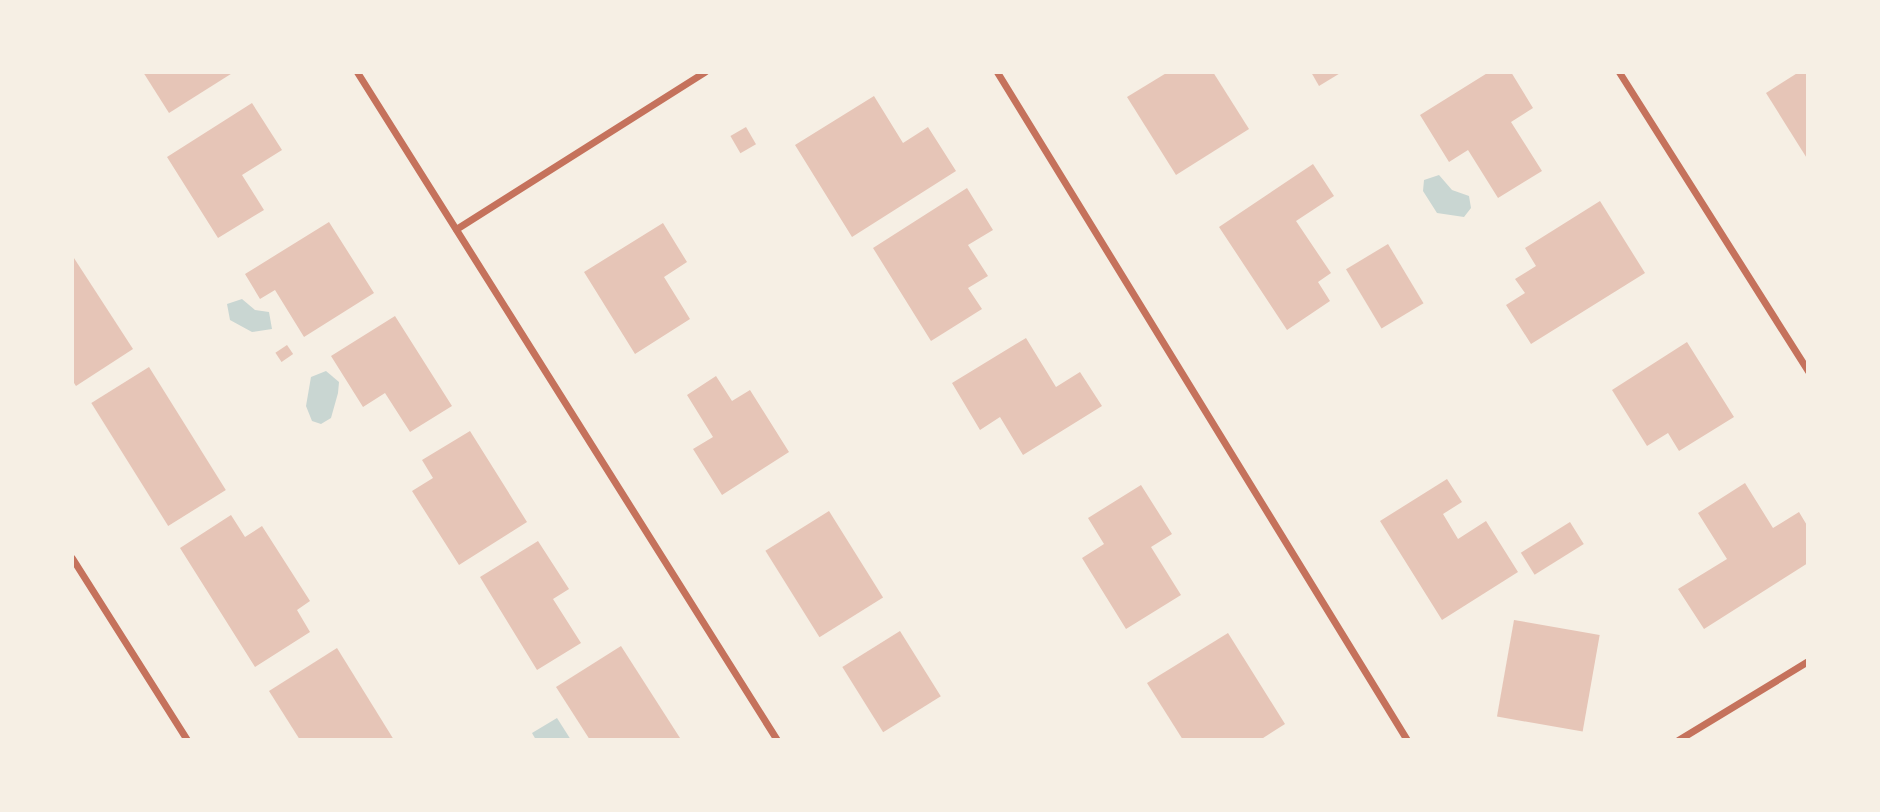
<!DOCTYPE html>
<html>
<head>
<meta charset="utf-8">
<style>
	body { margin:0 }
	#map { position:relative; width:1880px; height:812px; overflow:hidden; background:#f6efe4; font-family:Raleway,sans-serif }
	div>[style] { position:absolute }
	[style*='--x'] { left:calc(var(--x)*1px); top:calc(var(--y)*1px); width:calc(var(--w)*1px); rotate:calc(var(--a)*1deg) }
	.water>* { inset:0; background:#c9d6d2 }
	.building>* { inset:0; background:#e6c5b7; transform-origin:0 0 }
	.minor>* { height:7px; margin:-3.5px; padding:0 3.5px; transform-origin:3.5px; border-radius:3.5px; background:#c5725c }
	span { translate:-50% -50%; white-space:nowrap; text-align:center; line-height:1.15; -webkit-text-stroke:7px #f6efe4; paint-order:stroke }
	.frame { position:absolute; inset:0; border:74px solid #f6efe4; pointer-events:none }
</style>
</head>
<body>
<div id="map">
	<div class="water">
		<i style="clip-path:polygon(1439px 175px,1452px 190px,1469px 196px,1471px 208px,1464px 217px,1437px 213px,1423px 191px,1424px 180px)"></i>
		<i style="clip-path:polygon(242px 299px,255px 310px,269px 312px,272px 329px,252px 332px,230px 320px,227px 304px)"></i>
		<i style="clip-path:polygon(326px 371px,339px 382px,338px 393px,331px 418px,321px 424px,312px 421px,306px 406px,311px 377px)"></i>
		<i style="clip-path:polygon(557px 718px,571px 740px,536px 740px,532px 733px)"></i>
	</div>
	<div class="building">
		<i style="clip-path:polygon(143px 72px,234px 72px,169px 113px)"></i>
		<i style="clip-path:polygon(1168px 72px,1213px 72px,1249px 129px,1176px 175px,1127px 97px)"></i>
		<i style="clip-path:polygon(1311px 72px,1342px 72px,1319px 86px)"></i>
		<i style="clip-path:polygon(1489px 72px,1511px 72px,1533px 108px,1511px 122px,1542px 171px,1498px 198px,1468px 150px,1449px 162px,1420px 115px)"></i>
		<i style="clip-path:polygon(1799px 72px,1808px 72px,1808px 160px,1766px 93px)"></i>
		<i style="clip-path:polygon(874px 96px,903px 143px,928px 127px,956px 171px,852px 237px,795px 145px)"></i>
		<i style="clip-path:polygon(252px 103px,282px 150px,242px 175px,264px 210px,218px 238px,167px 157px)"></i>
		<i style="left:746px;top:127px;width:20px;height:18px;rotate:60deg"></i>
		<i style="clip-path:polygon(1313px 164px,1334px 196px,1296px 221px,1331px 273px,1318px 282px,1330px 301px,1287px 330px,1219px 227px)"></i>
		<i style="clip-path:polygon(967px 188px,993px 230px,968px 245px,988px 276px,968px 288px,982px 309px,931px 341px,873px 248px)"></i>
		<i style="clip-path:polygon(1600px 201px,1645px 273px,1531px 344px,1506px 305px,1525px 293px,1515px 279px,1536px 266px,1525px 248px)"></i>
		<i style="clip-path:polygon(329px 222px,374px 293px,304px 337px,275px 290px,260px 299px,245px 274px)"></i>
		<i style="clip-path:polygon(663px 223px,687px 262px,664px 277px,690px 319px,635px 354px,584px 272px)"></i>
		<i style="left:1388px;top:244px;width:69px;height:49px;rotate:59deg"></i>
		<i style="clip-path:polygon(72px 255px,133px 349px,76px 386px,72px 380px)"></i>
		<i style="clip-path:polygon(395px 316px,452px 406px,410px 432px,385px 393px,363px 407px,331px 356px)"></i>
		<i style="clip-path:polygon(1026px 338px,1056px 387px,1080px 372px,1102px 406px,1023px 455px,1000px 417px,980px 430px,952px 383px)"></i>
		<i style="clip-path:polygon(1687px 342px,1734px 417px,1679px 451px,1668px 433px,1647px 446px,1612px 390px)"></i>
		<i style="left:287px;top:345px;width:11px;height:14px;rotate:56deg"></i>
		<i style="left:149px;top:367px;width:145px;height:68px;rotate:58deg"></i>
		<i style="clip-path:polygon(716px 376px,732px 401px,750px 390px,789px 452px,722px 495px,693px 449px,713px 437px,687px 395px)"></i>
		<i style="clip-path:polygon(470px 431px,527px 522px,459px 565px,412px 491px,433px 478px,422px 460px)"></i>
		<i style="clip-path:polygon(1447px 479px,1462px 502px,1443px 514px,1458px 539px,1486px 521px,1518px 572px,1442px 620px,1380px 521px)"></i>
		<i style="clip-path:polygon(1745px 483px,1773px 528px,1799px 512px,1808px 527px,1808px 563px,1704px 629px,1678px 589px,1727px 559px,1698px 513px)"></i>
		<i style="clip-path:polygon(1141px 485px,1172px 534px,1151px 547px,1181px 595px,1126px 629px,1082px 558px,1104px 544px,1088px 518px)"></i>
		<i style="left:829px;top:511px;width:102px;height:75px;rotate:58deg"></i>
		<i style="clip-path:polygon(231px 515px,245px 537px,262px 526px,310px 601px,297px 610px,310px 632px,255px 667px,180px 548px)"></i>
		<i style="left:1570px;top:522px;width:26px;height:58px;rotate:58deg"></i>
		<i style="clip-path:polygon(538px 541px,569px 589px,553px 599px,581px 643px,537px 670px,480px 577px)"></i>
		<i style="left:1514px;top:620px;width:87px;height:98px;rotate:10deg"></i>
		<i style="left:900px;top:631px;width:77px;height:68px;rotate:58deg"></i>
		<i style="clip-path:polygon(1228px 633px,1285px 724px,1260px 740px,1183px 740px,1147px 683px)"></i>
		<i style="clip-path:polygon(621px 646px,680px 738px,676px 740px,590px 740px,556px 687px)"></i>
		<i style="clip-path:polygon(337px 648px,394px 740px,300px 740px,269px 691px)"></i>
	</div>
	<div class="minor">
		<i style="--x:357;--y:72;--w:789;--a:57.84"></i>
		<i style="--x:997;--y:72;--w:784;--a:58.46"></i>
		<i style="--x:1619;--y:72;--w:354;--a:57.7"></i>
		<i style="--x:456;--y:229;--w:294;--a:-32.3"></i>
		<i style="--x:72;--y:558;--w:215;--a:57.7"></i>
		<i style="--x:1678;--y:740;--w:152;--a:-31.3"></i>
	</div>
	<div class="frame"></div>
</div>
</body>
</html>
